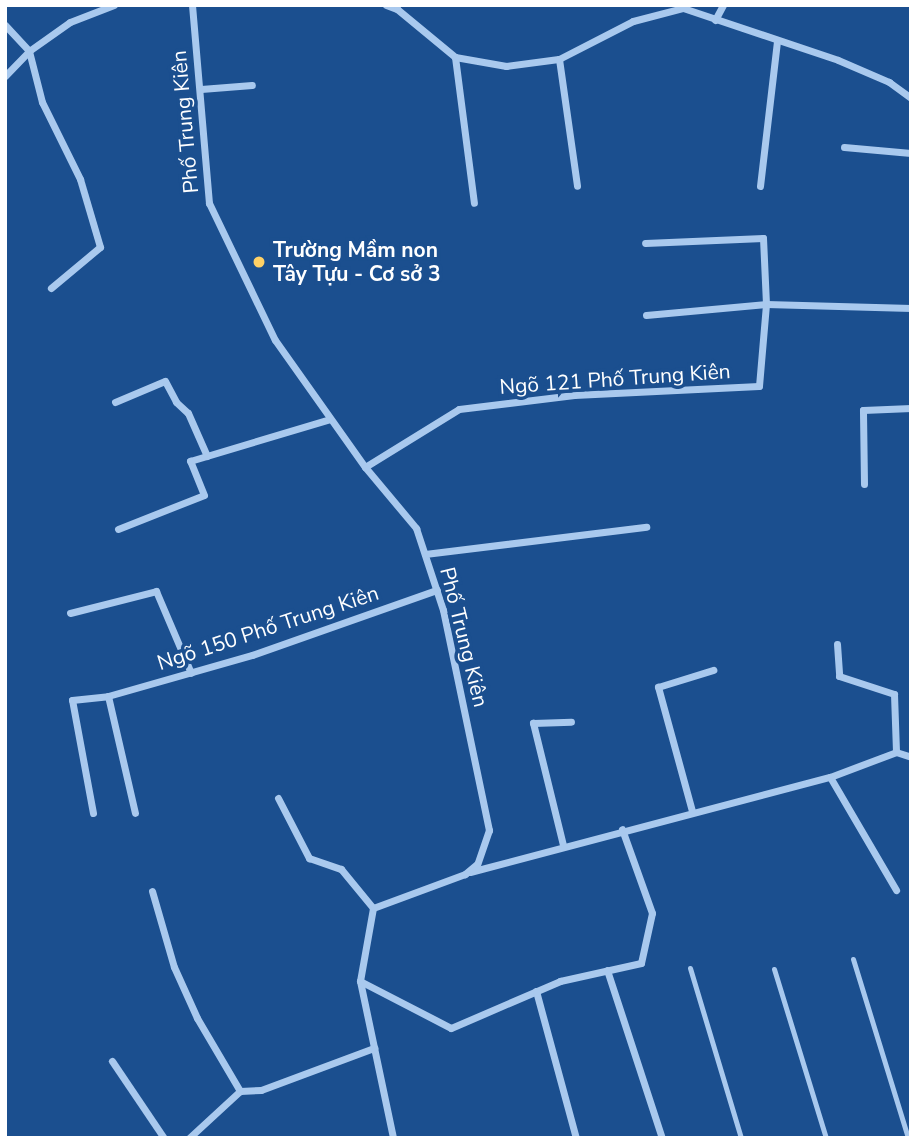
<!DOCTYPE html>
<html>
<head>
<meta charset="utf-8">
<style>
	body { margin:0 }
	#map { position:relative; width:916px; height:1143px; overflow:hidden; background:#1b4f8f; font-family:"Nunito Sans",sans-serif }
	div>[style] { position:absolute }
	[style*='--x'] { left:calc(var(--x)*1px); top:calc(var(--y)*1px); width:calc(var(--w)*1px); rotate:calc(var(--a)*1deg) }
	.lane>* { height:5px; margin:-2.5px; padding:0 2.5px; transform-origin:2.5px; border-radius:2.5px; background:#a9c9ee }
	.street>* { height:7px; margin:-3.5px; padding:0 3.5px; transform-origin:3.5px; border-radius:3.5px; background:#a9c9ee }
	.dots>* { width:19px; height:19px; translate:-50% -50%; box-sizing:border-box; border:4px solid #1b4f8f; border-radius:50% }
	span { translate:-50% -50%; white-space:nowrap; text-align:center; line-height:1.15; -webkit-text-stroke:7px #1b4f8f; paint-order:stroke }
	.street-label { font-size:21px; color:#fff }
	.poi-label { font-size:21px; color:#fff; font-weight:700 }
	.left { translate:0 -50%; text-align:left }
	.frame { position:absolute; inset:0; border:7px solid #fff; pointer-events:none }
</style>
</head>
<body>
<div id="map">
	<div class="lane">
		<i style="--x:853;--y:959;--w:187;--a:72.9"></i>
		<i style="--x:690;--y:968;--w:177;--a:73.3"></i>
		<i style="--x:774;--y:969;--w:177;--a:72.9"></i>
	</div>
	<div class="street">
		<i style="--x:192;--y:5;--w:199;--a:85.1"></i>
		<i style="--x:209;--y:203;--w:152;--a:64.3"></i>
		<i style="--x:275;--y:340;--w:156;--a:54.7"></i>
		<i style="--x:365;--y:467;--w:80;--a:50.1"></i>
		<i style="--x:416;--y:528;--w:86;--a:71.8"></i>
		<i style="--x:443;--y:610;--w:225;--a:78.2"></i>
		<i style="--x:489;--y:830;--w:36;--a:109"></i>
		<i style="--x:477;--y:864;--w:16;--a:140"></i>
		<i style="--x:465;--y:874;--w:98;--a:159.7"></i>
		<i style="--x:373;--y:908;--w:74;--a:100.1"></i>
		<i style="--x:360;--y:981;--w:160;--a:78.1"></i>
		<i style="--x:386;--y:5;--w:12;--a:20"></i>
		<i style="--x:397;--y:9;--w:75;--a:39.6"></i>
		<i style="--x:455;--y:57;--w:52;--a:10"></i>
		<i style="--x:506;--y:66;--w:53;--a:-7.5"></i>
		<i style="--x:559;--y:59;--w:83;--a:-27.2"></i>
		<i style="--x:633;--y:21;--w:52;--a:-14.6"></i>
		<i style="--x:683;--y:8;--w:163;--a:18.5"></i>
		<i style="--x:838;--y:60;--w:56;--a:23.3"></i>
		<i style="--x:889;--y:82;--w:27;--a:36"></i>
		<i style="--x:715;--y:20;--w:17;--a:-62"></i>
		<i style="--x:5;--y:25;--w:35;--a:47"></i>
		<i style="--x:29;--y:51;--w:53;--a:75.7"></i>
		<i style="--x:42;--y:102;--w:86;--a:63.7"></i>
		<i style="--x:80;--y:179;--w:71;--a:73.6"></i>
		<i style="--x:100;--y:247;--w:64;--a:140.1"></i>
		<i style="--x:455;--y:57;--w:147;--a:82.6"></i>
		<i style="--x:559;--y:59;--w:128;--a:81.9"></i>
		<i style="--x:5;--y:76;--w:35;--a:-46"></i>
		<i style="--x:29;--y:51;--w:50;--a:-35.3"></i>
		<i style="--x:70;--y:22;--w:47;--a:-21.1"></i>
		<i style="--x:201;--y:89;--w:51;--a:-4.5"></i>
		<i style="--x:844;--y:147;--w:67;--a:5.1"></i>
		<i style="--x:760;--y:186;--w:146;--a:-83.3"></i>
		<i style="--x:646;--y:315;--w:121;--a:-5.2"></i>
		<i style="--x:766;--y:304;--w:145;--a:1.6"></i>
		<i style="--x:115;--y:402;--w:54;--a:-22.8"></i>
		<i style="--x:165;--y:381;--w:24;--a:62"></i>
		<i style="--x:176;--y:402;--w:16;--a:43"></i>
		<i style="--x:188;--y:413;--w:47;--a:66.2"></i>
		<i style="--x:365;--y:467;--w:110;--a:-31.7"></i>
		<i style="--x:459;--y:409;--w:116;--a:-6.9"></i>
		<i style="--x:574;--y:395;--w:185;--a:-2.8"></i>
		<i style="--x:759;--y:386;--w:82;--a:-85.1"></i>
		<i style="--x:766;--y:304;--w:66;--a:-92.6"></i>
		<i style="--x:763;--y:238;--w:118;--a:177.6"></i>
		<i style="--x:864;--y:484;--w:74;--a:-90.8"></i>
		<i style="--x:863;--y:410;--w:48;--a:-2.4"></i>
		<i style="--x:118;--y:529;--w:92;--a:-21.6"></i>
		<i style="--x:204;--y:495;--w:37;--a:-112"></i>
		<i style="--x:190;--y:461;--w:146;--a:-16.7"></i>
		<i style="--x:425;--y:554;--w:223;--a:-7"></i>
		<i style="--x:70;--y:613;--w:89;--a:-14.3"></i>
		<i style="--x:156;--y:591;--w:89;--a:66.9"></i>
		<i style="--x:837;--y:644;--w:32;--a:86"></i>
		<i style="--x:839;--y:676;--w:58;--a:18.1"></i>
		<i style="--x:894;--y:694;--w:58;--a:88"></i>
		<i style="--x:108;--y:696;--w:120;--a:77"></i>
		<i style="--x:830;--y:777;--w:131;--a:59.7"></i>
		<i style="--x:278;--y:798;--w:68;--a:62.7"></i>
		<i style="--x:309;--y:858;--w:34;--a:19"></i>
		<i style="--x:341;--y:869;--w:50;--a:50.6"></i>
		<i style="--x:692;--y:811;--w:129;--a:-105.3"></i>
		<i style="--x:658;--y:687;--w:58;--a:-17.2"></i>
		<i style="--x:93;--y:813;--w:115;--a:-100.5"></i>
		<i style="--x:72;--y:700;--w:36;--a:-6"></i>
		<i style="--x:108;--y:696;--w:150;--a:-15.9"></i>
		<i style="--x:252;--y:655;--w:196;--a:-19.4"></i>
		<i style="--x:563;--y:845;--w:126;--a:-103.8"></i>
		<i style="--x:533;--y:723;--w:38;--a:-2"></i>
		<i style="--x:470;--y:872;--w:372;--a:-14.8"></i>
		<i style="--x:830;--y:777;--w:71;--a:-20.7"></i>
		<i style="--x:896;--y:752;--w:16;--a:18"></i>
		<i style="--x:152;--y:891;--w:79;--a:73.9"></i>
		<i style="--x:174;--y:967;--w:56;--a:65.7"></i>
		<i style="--x:197;--y:1018;--w:85;--a:59.5"></i>
		<i style="--x:607;--y:970;--w:177;--a:71.9"></i>
		<i style="--x:360;--y:981;--w:102;--a:27.3"></i>
		<i style="--x:451;--y:1028;--w:119;--a:-23.3"></i>
		<i style="--x:560;--y:981;--w:83;--a:-12.5"></i>
		<i style="--x:641;--y:963;--w:51;--a:-77.6"></i>
		<i style="--x:652;--y:913;--w:89;--a:-109.7"></i>
		<i style="--x:536;--y:991;--w:152;--a:74.8"></i>
		<i style="--x:112;--y:1061;--w:93;--a:56"></i>
		<i style="--x:189;--y:1138;--w:69;--a:-42.7"></i>
		<i style="--x:240;--y:1091;--w:21;--a:-3"></i>
		<i style="--x:261;--y:1090;--w:121;--a:-20.4"></i>
	</div>
	<div class="dots">
		<i style="left:259px;top:262px;background:#ffd166"></i>
	</div>
	<div class="street-label">
		<span style="left:185px;top:122px;rotate:-95deg">Phố Trung Kiên</span>
		<span style="left:615px;top:379px;rotate:-4deg">Ngõ 121 Phố Trung Kiên</span>
		<span style="left:268px;top:628px;rotate:-18deg">Ngõ 150 Phố Trung Kiên</span>
		<span style="left:464px;top:637px;rotate:76deg">Phố Trung Kiên</span>
	</div>
	<div class="poi-label">
		<span class="left" style="left:273px;top:262px">Trường Mầm non<br>Tây Tựu - Cơ sở 3</span>
	</div>
	<div class="frame"></div>
</div>
</body>
</html>
